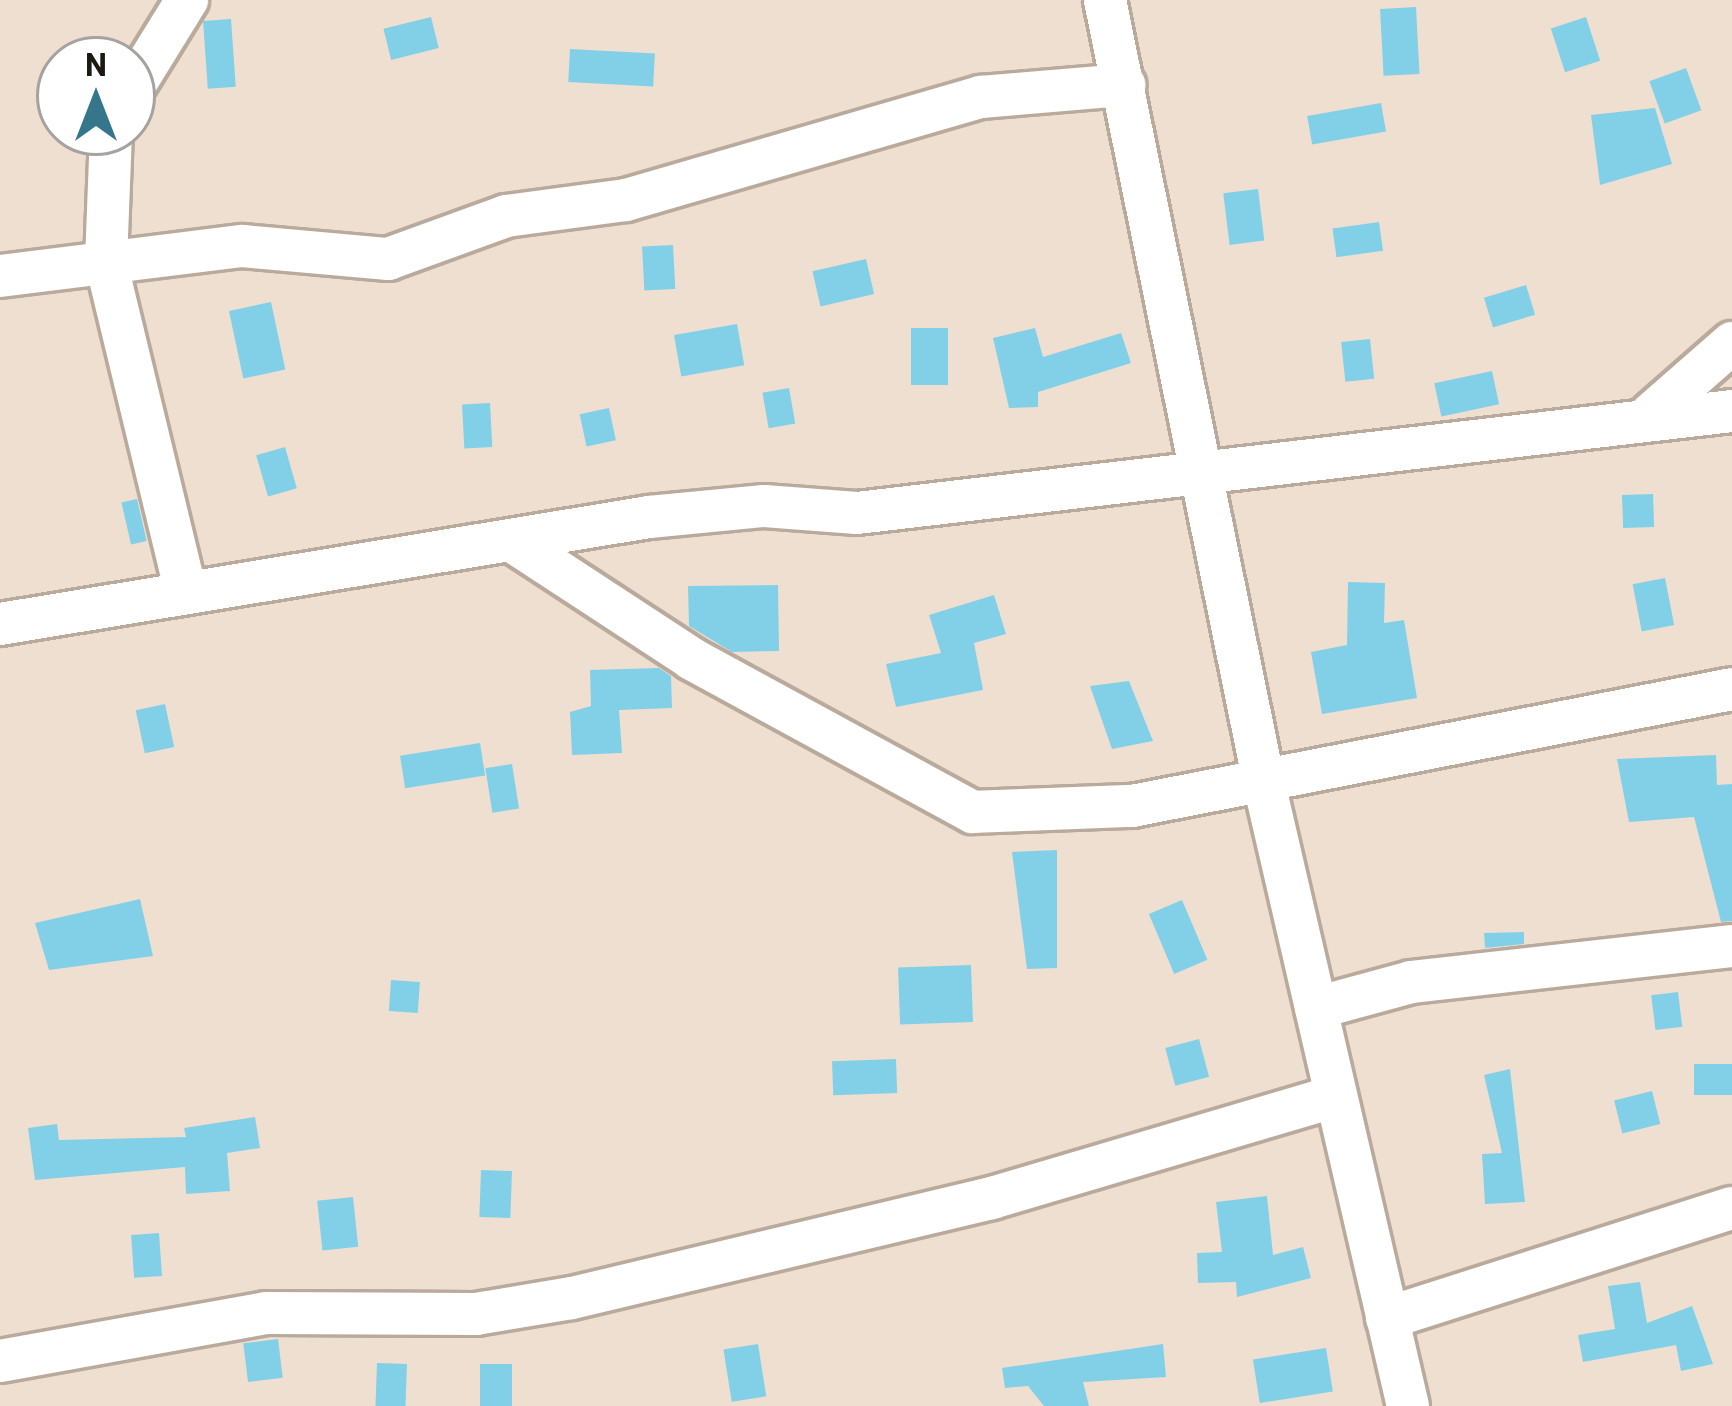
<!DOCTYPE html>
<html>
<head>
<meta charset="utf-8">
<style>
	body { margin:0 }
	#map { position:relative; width:1732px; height:1406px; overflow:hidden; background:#efdfd1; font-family:Barlow,sans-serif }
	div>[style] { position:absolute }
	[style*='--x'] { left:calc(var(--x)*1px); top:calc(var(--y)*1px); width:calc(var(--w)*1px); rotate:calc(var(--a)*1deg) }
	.building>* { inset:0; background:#82d0e8; transform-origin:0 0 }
	.roads { filter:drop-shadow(3px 0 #b9aa9c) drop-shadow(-3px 0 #b9aa9c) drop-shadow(0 3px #b9aa9c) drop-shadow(0 -3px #b9aa9c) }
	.street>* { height:42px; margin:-21px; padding:0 21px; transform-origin:21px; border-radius:21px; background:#fff }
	span { translate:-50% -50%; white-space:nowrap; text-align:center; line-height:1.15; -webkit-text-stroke:10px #fff; paint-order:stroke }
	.north { position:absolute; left:36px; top:36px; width:120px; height:120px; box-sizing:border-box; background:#fff; border:3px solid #a5a3a0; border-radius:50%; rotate:0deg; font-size:33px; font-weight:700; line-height:48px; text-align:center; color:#1d1812 }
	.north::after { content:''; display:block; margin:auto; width:42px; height:54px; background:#36768a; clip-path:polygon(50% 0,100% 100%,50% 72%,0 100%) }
</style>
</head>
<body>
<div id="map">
	<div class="building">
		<i style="left:1416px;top:7px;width:67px;height:36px;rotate:87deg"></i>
		<i style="left:431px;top:17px;width:32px;height:49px;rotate:76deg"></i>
		<i style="left:1586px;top:17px;width:46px;height:37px;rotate:72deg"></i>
		<i style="left:231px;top:19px;width:68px;height:28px;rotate:86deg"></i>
		<i style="left:570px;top:49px;width:85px;height:33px;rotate:3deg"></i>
		<i style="left:1686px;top:68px;width:45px;height:39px;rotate:70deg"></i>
		<i style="left:1381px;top:103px;width:29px;height:75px;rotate:80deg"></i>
		<i style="clip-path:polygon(1655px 108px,1672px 164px,1600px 185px,1591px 115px)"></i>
		<i style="left:1258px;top:189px;width:52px;height:35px;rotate:83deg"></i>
		<i style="left:1379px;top:222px;width:29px;height:47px;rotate:82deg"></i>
		<i style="left:673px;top:245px;width:44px;height:31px;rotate:87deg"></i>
		<i style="left:866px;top:259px;width:36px;height:55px;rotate:77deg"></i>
		<i style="left:1526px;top:285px;width:31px;height:44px;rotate:73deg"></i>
		<i style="left:271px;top:302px;width:69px;height:43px;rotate:78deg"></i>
		<i style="left:737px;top:324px;width:42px;height:64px;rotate:80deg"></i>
		<i style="left:948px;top:328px;width:57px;height:37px;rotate:90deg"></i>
		<i style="clip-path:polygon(1035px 328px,1043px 357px,1121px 333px,1131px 363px,1038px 392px,1038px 407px,1009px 408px,993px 338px)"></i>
		<i style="left:1370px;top:339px;width:40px;height:29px;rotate:84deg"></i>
		<i style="left:1492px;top:371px;width:34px;height:59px;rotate:78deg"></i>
		<i style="left:789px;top:388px;width:36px;height:27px;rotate:80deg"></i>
		<i style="left:490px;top:403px;width:44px;height:28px;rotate:87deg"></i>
		<i style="left:609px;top:408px;width:33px;height:30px;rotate:78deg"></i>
		<i style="left:285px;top:447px;width:43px;height:30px;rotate:74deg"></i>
		<i style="left:1653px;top:494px;width:33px;height:31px;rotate:88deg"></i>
		<i style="left:137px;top:499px;width:43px;height:16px;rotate:77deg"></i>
		<i style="left:1665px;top:578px;width:48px;height:33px;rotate:79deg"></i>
		<i style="clip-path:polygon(1348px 582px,1385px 583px,1384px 623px,1404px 620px,1417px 698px,1322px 714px,1311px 652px,1347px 645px)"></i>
		<i style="clip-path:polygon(778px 585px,779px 651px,732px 652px,689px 626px,688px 586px)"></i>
		<i style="clip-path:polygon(994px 595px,1006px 634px,974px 643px,983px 690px,896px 707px,886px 664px,941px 653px,929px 615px)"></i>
		<i style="clip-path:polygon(659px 668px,671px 676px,672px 708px,619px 710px,622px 753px,572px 755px,570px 712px,591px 706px,590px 670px)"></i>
		<i style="clip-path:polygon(1129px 681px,1153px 741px,1112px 749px,1090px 686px)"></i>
		<i style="left:165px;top:704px;width:44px;height:30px;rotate:78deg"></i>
		<i style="left:480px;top:743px;width:33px;height:81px;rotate:81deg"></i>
		<i style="clip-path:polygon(1716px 755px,1717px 785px,1732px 784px,1732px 921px,1721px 922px,1694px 817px,1629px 822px,1617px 759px)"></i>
		<i style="left:512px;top:764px;width:45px;height:27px;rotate:81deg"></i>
		<i style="clip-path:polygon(1057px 850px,1057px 968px,1027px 969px,1012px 852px)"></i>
		<i style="clip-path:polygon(140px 899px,153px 956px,49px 970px,35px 923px)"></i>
		<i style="left:1182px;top:900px;width:65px;height:36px;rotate:67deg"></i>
		<i style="clip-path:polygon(1524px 932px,1524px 944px,1485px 948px,1484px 933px)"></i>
		<i style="left:971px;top:965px;width:57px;height:73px;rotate:88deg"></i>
		<i style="left:391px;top:980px;width:29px;height:31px;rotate:4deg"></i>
		<i style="left:1678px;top:992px;width:35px;height:27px;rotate:83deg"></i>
		<i style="left:1199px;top:1039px;width:39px;height:35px;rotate:75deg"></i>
		<i style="left:896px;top:1059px;width:34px;height:64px;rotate:88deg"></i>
		<i style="left:1732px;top:1064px;width:31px;height:38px;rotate:90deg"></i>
		<i style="clip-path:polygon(1510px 1069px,1525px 1202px,1485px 1204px,1482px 1154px,1502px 1153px,1484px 1075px)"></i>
		<i style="left:1652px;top:1091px;width:34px;height:39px;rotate:76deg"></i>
		<i style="clip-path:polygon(255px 1117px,260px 1148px,227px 1153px,230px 1191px,186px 1194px,185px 1167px,35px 1180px,28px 1128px,57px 1124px,59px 1140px,186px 1137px,184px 1128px)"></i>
		<i style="left:481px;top:1170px;width:31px;height:47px;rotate:2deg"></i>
		<i style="clip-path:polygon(1267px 1196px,1273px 1255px,1303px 1247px,1311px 1278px,1237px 1297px,1236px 1282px,1198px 1283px,1197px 1253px,1222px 1252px,1216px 1202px)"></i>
		<i style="left:353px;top:1197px;width:50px;height:36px;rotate:84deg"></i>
		<i style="left:159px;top:1233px;width:43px;height:28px;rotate:86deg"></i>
		<i style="clip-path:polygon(1640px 1282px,1647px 1323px,1692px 1306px,1713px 1364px,1681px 1371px,1676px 1345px,1583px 1362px,1578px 1335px,1615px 1329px,1608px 1286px)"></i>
		<i style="left:278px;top:1339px;width:39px;height:35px;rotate:83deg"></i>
		<i style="left:758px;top:1344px;width:53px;height:35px;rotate:81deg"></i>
		<i style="clip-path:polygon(1163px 1344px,1166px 1377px,1083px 1382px,1089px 1406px,1044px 1406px,1028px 1386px,1005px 1388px,1002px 1368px)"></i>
		<i style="left:1326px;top:1348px;width:44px;height:74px;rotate:81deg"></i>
		<i style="left:377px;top:1363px;width:30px;height:43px;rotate:2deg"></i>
		<i style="left:480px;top:1364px;width:32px;height:42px"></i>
	</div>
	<div class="roads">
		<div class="street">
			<i style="--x:1105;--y:0;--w:799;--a:78.52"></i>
			<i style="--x:1264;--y:783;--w:639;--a:76.99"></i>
			<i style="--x:132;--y:89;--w:105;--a:-58.3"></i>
			<i style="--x:111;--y:132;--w:130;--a:92.2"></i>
			<i style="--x:106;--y:262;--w:336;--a:76.4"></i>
			<i style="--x:0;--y:276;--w:244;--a:-7.1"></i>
			<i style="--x:242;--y:246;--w:147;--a:5.1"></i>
			<i style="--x:388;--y:259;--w:126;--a:-20"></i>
			<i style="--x:506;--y:216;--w:121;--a:-7.6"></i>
			<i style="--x:626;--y:200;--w:370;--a:-16.2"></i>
			<i style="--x:981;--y:97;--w:144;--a:-4.8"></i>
			<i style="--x:1651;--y:414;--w:108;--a:-41.2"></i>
			<i style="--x:512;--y:541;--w:215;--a:33.2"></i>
			<i style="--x:692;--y:659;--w:320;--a:28.6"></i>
			<i style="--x:973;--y:812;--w:159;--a:-2.2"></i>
			<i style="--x:1132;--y:806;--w:611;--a:-11.03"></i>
			<i style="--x:0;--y:624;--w:658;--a:-9.36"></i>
			<i style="--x:649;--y:517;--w:116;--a:-5.5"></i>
			<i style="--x:764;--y:506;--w:93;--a:4.3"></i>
			<i style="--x:857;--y:513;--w:881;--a:-6.65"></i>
			<i style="--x:1316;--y:1008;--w:98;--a:-15.3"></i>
			<i style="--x:1411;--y:982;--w:323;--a:-6.4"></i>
			<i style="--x:1387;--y:1318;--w:362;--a:-17.7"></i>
			<i style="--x:0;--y:1361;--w:270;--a:-10.2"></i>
			<i style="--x:266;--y:1313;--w:210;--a:0.3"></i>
			<i style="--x:476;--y:1314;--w:97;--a:-9.5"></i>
			<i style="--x:572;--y:1298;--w:432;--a:-13.4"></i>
			<i style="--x:992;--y:1198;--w:357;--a:-16.5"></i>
		</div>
	</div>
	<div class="north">N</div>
</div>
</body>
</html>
